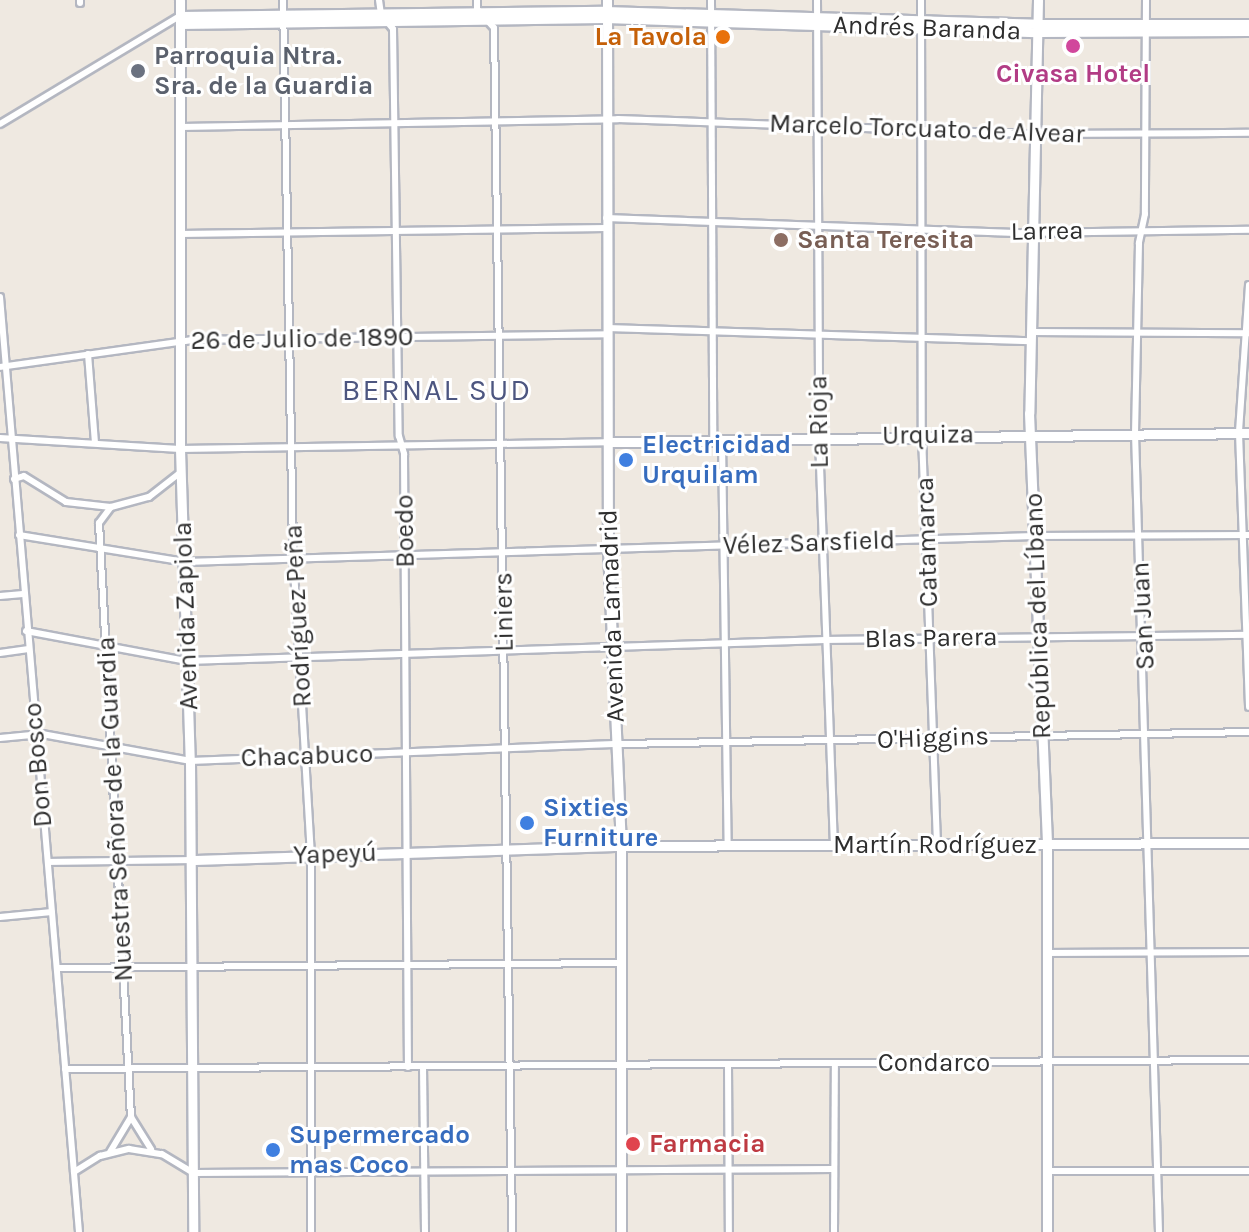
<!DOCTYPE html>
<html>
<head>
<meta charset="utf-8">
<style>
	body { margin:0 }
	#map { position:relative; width:1249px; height:1232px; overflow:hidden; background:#efe9e1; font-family:Karla,sans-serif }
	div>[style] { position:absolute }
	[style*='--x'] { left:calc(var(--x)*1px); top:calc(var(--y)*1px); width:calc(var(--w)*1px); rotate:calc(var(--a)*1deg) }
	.roads { filter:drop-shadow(2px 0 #b4b7c1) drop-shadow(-2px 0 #b4b7c1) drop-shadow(0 2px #b4b7c1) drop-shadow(0 -2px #b4b7c1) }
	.street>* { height:6px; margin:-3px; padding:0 3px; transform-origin:3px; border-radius:3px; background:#fff }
	.secondary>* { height:9px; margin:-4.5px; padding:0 4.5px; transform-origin:4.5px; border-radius:4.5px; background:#fff }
	.dots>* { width:22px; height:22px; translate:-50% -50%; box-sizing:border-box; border:4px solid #fff; border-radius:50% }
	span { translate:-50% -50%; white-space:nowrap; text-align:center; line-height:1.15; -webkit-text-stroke:6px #fff; paint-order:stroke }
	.street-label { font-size:26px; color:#2e2e2e }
	.food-label { font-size:26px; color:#c56008; font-weight:700 }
	.right { translate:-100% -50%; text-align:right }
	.worship-label { font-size:26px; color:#5b616d; font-weight:700 }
	.left { translate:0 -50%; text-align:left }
	.hotel-label { font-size:26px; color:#b23c85; font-weight:700 }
	.education-label { font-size:26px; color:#785e54; font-weight:700 }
	.shop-label { font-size:26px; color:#366cbe; font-weight:700 }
	.health-label { font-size:26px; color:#be3a42; font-weight:700 }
	.quarter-label { font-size:30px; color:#4d5680; letter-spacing:2px }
</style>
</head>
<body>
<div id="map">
	<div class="roads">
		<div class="street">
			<i style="--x:80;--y:0;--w:3;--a:90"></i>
			<i style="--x:283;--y:0;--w:553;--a:88.96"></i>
			<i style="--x:293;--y:553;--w:303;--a:86.6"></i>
			<i style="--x:311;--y:855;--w:377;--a:90"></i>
			<i style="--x:379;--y:0;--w:14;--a:82"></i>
			<i style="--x:381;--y:14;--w:19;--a:51"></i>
			<i style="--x:393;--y:29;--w:407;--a:89.2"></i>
			<i style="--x:399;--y:436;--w:19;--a:74"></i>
			<i style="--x:404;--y:454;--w:613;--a:89.63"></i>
			<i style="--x:477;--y:0;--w:9;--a:90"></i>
			<i style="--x:477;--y:9;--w:25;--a:48"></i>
			<i style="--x:494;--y:28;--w:1204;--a:89.14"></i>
			<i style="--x:711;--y:0;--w:440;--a:89.7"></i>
			<i style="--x:817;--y:0;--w:438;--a:89.7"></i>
			<i style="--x:819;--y:438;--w:407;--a:87.9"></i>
			<i style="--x:921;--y:0;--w:435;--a:89.9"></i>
			<i style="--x:922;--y:435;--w:408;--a:87.9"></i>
			<i style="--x:1146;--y:0;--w:214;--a:90.3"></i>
			<i style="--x:1145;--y:214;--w:30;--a:102"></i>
			<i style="--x:1139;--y:243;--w:190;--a:91.2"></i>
			<i style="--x:1135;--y:433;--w:799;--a:88.28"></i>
			<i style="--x:0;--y:124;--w:210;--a:-31"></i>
			<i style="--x:181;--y:127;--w:437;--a:-1"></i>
			<i style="--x:618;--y:119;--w:416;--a:2.1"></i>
			<i style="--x:1034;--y:134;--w:215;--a:-0.3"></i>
			<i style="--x:606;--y:218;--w:417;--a:2.1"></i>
			<i style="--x:1023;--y:233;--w:226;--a:-0.8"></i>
			<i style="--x:180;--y:234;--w:426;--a:-0.8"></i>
			<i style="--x:1249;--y:285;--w:148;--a:93.9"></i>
			<i style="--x:1239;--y:433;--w:274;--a:87.9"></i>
			<i style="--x:0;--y:297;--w:938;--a:85.17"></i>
			<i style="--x:607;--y:328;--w:424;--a:1.8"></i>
			<i style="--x:1031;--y:332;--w:218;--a:0.3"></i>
			<i style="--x:88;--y:354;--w:89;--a:85.5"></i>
			<i style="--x:0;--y:367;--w:195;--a:-8"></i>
			<i style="--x:193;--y:340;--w:414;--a:-0.8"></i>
			<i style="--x:0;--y:438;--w:180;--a:3.5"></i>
			<i style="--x:180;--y:449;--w:427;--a:-0.9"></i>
			<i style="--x:722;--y:440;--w:406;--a:89.2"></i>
			<i style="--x:14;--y:479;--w:10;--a:-17"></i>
			<i style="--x:24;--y:476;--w:49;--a:31.8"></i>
			<i style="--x:66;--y:502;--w:45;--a:6.3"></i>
			<i style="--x:111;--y:507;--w:39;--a:-15"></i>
			<i style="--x:149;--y:497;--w:41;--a:-38"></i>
			<i style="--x:111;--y:507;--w:20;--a:127"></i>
			<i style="--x:99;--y:523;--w:595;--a:86.92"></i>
			<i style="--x:131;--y:1117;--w:38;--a:58"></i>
			<i style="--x:19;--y:535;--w:168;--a:9.2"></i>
			<i style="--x:185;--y:562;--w:850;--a:-1.75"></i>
			<i style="--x:1035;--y:536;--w:214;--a:-0.3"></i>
			<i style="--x:0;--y:596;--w:23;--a:-5"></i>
			<i style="--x:26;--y:631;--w:164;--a:10.6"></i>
			<i style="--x:187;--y:661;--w:639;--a:-1.88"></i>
			<i style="--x:826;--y:640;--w:423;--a:-0.7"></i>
			<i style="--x:0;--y:653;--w:27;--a:-8"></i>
			<i style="--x:0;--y:738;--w:42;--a:-5.4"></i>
			<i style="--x:42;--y:734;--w:150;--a:10.3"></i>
			<i style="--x:190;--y:761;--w:431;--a:-2.3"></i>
			<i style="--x:621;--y:744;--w:628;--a:-1.09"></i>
			<i style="--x:48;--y:862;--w:144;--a:-0.8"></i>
			<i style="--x:0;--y:917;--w:52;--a:-5.5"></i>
			<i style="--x:1047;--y:953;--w:202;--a:-0.3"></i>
			<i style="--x:57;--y:968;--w:563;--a:-0.51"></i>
			<i style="--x:728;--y:1064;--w:168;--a:89.7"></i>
			<i style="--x:423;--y:1067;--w:165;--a:89.3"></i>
			<i style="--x:65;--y:1069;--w:1184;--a:-0.44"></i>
			<i style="--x:110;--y:1152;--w:41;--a:-59"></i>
			<i style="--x:1047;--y:1171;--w:202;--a:0"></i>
			<i style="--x:74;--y:1172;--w:31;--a:-32"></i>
			<i style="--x:100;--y:1156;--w:30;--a:-14"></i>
			<i style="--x:129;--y:1149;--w:33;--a:9"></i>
			<i style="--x:162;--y:1154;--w:37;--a:31"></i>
			<i style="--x:194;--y:1173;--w:640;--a:-0.36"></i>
			<i style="--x:834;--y:1232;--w:169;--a:-89.7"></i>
		</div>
		<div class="secondary">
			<i style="--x:180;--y:0;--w:449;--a:90"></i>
			<i style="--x:180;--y:449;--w:312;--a:88.2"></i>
			<i style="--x:190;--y:761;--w:471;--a:89.6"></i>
			<i style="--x:607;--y:0;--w:549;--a:89.9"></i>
			<i style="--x:608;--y:549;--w:297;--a:87.5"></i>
			<i style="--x:621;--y:846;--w:386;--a:90"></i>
			<i style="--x:1038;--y:0;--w:413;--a:91.2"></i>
			<i style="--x:1029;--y:413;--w:431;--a:87.6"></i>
			<i style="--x:1047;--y:844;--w:388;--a:90"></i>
			<i style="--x:180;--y:16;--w:425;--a:-0.7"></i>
			<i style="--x:605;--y:11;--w:433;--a:1.7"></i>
			<i style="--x:1038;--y:24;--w:211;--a:0"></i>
			<i style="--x:180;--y:24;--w:425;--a:-0.8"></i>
			<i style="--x:605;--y:18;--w:432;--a:1.9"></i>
			<i style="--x:1037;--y:32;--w:212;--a:-0.3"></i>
			<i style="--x:607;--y:442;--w:642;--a:-0.8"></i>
			<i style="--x:192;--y:860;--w:419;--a:-1.9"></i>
			<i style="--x:611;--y:846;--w:638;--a:-0.27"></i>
		</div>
	</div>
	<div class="dots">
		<i style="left:723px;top:37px;background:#e8710a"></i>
		<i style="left:1073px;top:46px;background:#d1479c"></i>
		<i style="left:138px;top:71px;background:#6b7280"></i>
		<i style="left:781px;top:240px;background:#8d6e63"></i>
		<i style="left:626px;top:460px;background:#3f7fe0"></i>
		<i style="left:527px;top:823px;background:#3f7fe0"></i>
		<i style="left:633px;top:1144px;background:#e0444e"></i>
		<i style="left:273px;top:1150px;background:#3f7fe0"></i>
	</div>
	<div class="street-label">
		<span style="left:927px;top:28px;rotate:2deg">Andrés Baranda</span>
		<span style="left:927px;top:129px;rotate:2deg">Marcelo Torcuato de Alvear</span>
		<span style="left:1047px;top:231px;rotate:-1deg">Larrea</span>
		<span style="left:302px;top:339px;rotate:-1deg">26 de Julio de 1890</span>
		<span style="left:819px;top:422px;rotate:-91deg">La Rioja</span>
		<span style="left:928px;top:435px;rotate:-1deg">Urquiza</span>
		<span style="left:405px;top:531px;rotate:-91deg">Boedo</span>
		<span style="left:927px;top:542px;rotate:-92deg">Catamarca</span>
		<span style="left:809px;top:543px;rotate:-2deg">Vélez Sarsfield</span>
		<span style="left:504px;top:612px;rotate:-91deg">Liniers</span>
		<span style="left:186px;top:616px;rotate:-92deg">Avenida Zapiola</span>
		<span style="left:298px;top:616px;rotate:-93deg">Rodríguez Peña</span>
		<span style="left:612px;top:616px;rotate:-92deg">Avenida Lamadrid</span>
		<span style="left:1038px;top:616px;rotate:-92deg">República del Líbano</span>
		<span style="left:1143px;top:616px;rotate:-93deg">San Juan</span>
		<span style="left:931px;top:638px;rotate:-1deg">Blas Parera</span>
		<span style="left:933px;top:738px;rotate:-2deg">O'Higgins</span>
		<span style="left:307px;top:756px;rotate:-2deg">Chacabuco</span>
		<span style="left:38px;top:765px;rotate:-95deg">Don Bosco</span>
		<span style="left:115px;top:809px;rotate:-93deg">Nuestra Señora de la Guardia</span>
		<span style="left:935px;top:845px">Martín Rodríguez</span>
		<span style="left:335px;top:854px;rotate:-2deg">Yapeyú</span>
		<span style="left:934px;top:1063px">Condarco</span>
	</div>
	<div class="food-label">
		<span class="right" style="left:707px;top:37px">La Tavola</span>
	</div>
	<div class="worship-label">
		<span class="left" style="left:154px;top:71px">Parroquia Ntra.<br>Sra. de la Guardia</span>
	</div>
	<div class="hotel-label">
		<span style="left:1073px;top:74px">Civasa Hotel</span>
	</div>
	<div class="education-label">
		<span class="left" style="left:797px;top:240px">Santa Teresita</span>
	</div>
	<div class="shop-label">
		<span class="left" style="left:642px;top:460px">Electricidad<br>Urquilam</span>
		<span class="left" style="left:543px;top:823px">Sixties<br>Furniture</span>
		<span class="left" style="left:289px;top:1150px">Supermercado<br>mas Coco</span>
	</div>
	<div class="health-label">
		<span class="left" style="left:649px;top:1144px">Farmacia</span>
	</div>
	<div class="quarter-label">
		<span style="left:437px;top:390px">BERNAL SUD</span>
	</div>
</div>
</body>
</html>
